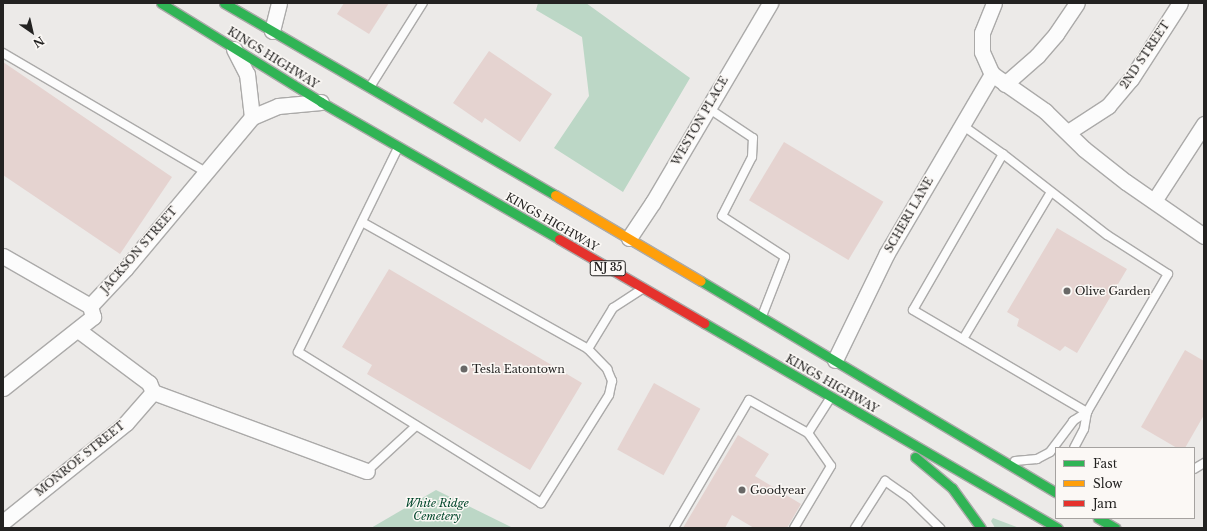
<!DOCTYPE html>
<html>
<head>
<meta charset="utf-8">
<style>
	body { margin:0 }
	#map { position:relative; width:1207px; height:531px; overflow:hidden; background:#eceae8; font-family:"Libre Baskerville",serif }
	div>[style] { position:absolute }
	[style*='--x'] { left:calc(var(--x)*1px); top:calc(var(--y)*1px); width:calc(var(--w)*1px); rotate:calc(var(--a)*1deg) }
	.green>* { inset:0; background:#bcd7c6 }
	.building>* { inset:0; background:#e5d3d0; transform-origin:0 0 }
	.roads { filter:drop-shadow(1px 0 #abaaa9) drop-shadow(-1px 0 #abaaa9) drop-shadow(0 1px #abaaa9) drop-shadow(0 -1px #abaaa9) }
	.lane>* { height:8px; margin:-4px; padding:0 4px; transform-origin:4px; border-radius:4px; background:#fcfcfc }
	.street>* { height:15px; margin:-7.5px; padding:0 7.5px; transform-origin:7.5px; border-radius:7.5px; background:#fcfcfc }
	.fast>* { height:9px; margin:-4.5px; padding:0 4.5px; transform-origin:4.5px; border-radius:4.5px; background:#30b455 }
	.slow>* { height:9px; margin:-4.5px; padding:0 4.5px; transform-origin:4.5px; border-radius:4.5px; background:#ff9f0a }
	.jam>* { height:9px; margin:-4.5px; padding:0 4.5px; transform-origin:4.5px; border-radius:4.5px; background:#e5322d }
	.dots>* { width:11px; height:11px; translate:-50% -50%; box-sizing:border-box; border:2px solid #fbf8f5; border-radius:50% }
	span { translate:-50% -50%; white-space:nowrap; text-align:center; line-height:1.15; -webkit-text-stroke:3px #fbf8f5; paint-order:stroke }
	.shield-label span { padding:1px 3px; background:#fbf8f5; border:1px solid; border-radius:3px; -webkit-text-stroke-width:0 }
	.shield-label { font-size:10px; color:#232221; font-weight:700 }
	.street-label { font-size:11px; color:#232221 }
	.poi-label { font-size:11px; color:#232221 }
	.left { translate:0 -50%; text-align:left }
	.park-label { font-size:11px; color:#01462a; font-style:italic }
	.frame { position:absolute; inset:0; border:4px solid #232221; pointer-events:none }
	.legend { position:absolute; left:1055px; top:447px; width:140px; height:72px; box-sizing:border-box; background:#fbf8f5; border:1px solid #a5a2a0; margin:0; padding:5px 7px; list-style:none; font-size:12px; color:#232221 }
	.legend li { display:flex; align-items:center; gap:8px; height:20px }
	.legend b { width:20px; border:1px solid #a5a2a0 }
	.north { position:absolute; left:12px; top:12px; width:40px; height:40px; -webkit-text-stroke:3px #fbf8f5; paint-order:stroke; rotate:146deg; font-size:11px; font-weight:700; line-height:16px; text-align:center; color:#232221 }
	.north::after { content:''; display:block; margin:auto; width:14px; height:18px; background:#232221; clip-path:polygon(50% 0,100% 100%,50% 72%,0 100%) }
</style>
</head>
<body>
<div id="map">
	<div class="green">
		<i style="clip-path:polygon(538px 3px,586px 3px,690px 78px,623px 192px,554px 148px,589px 96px,582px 37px,536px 10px)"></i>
		<i style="clip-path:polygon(436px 490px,513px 528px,371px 528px)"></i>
		<i style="clip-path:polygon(993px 518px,1019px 528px,995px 528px,991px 521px)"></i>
	</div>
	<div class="building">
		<i style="clip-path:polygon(344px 3px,389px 3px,369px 34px,337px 14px)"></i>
		<i style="clip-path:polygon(489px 51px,552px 94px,520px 142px,485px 118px,482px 123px,453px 103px)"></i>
		<i style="clip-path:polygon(3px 62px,172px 177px,120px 254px,3px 175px)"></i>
		<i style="left:784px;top:142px;width:116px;height:68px;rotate:31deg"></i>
		<i style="clip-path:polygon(1057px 228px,1127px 269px,1077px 353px,1065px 346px,1060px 351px,1017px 326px,1019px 319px,1007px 312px)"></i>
		<i style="clip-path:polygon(389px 269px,582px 383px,530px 470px,367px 374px,372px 365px,342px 347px)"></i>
		<i style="clip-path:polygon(1185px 350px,1204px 361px,1204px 415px,1185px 448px,1177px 448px,1141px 427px)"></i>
		<i style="left:654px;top:383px;width:53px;height:76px;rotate:29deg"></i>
		<i style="clip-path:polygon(738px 435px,769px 454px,755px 476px,801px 504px,787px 528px,754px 528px,732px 515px,725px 528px,683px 528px)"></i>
	</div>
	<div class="roads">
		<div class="lane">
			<i style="--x:3;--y:53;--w:235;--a:30.4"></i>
			<i style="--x:370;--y:87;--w:99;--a:-57.8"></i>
			<i style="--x:708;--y:108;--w:54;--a:33.7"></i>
			<i style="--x:753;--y:138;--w:19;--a:93"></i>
			<i style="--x:752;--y:157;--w:66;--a:117"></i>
			<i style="--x:722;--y:216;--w:75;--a:33.1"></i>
			<i style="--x:785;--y:257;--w:63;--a:111.3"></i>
			<i style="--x:962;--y:125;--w:50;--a:35.3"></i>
			<i style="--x:1003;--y:154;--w:180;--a:120"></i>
			<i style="--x:913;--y:310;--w:202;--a:30.4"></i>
			<i style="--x:1087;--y:412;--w:160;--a:-59.6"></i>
			<i style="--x:1168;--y:274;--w:72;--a:-147.4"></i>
			<i style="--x:1107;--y:235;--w:132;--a:-142.1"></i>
			<i style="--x:362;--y:222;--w:259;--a:29.3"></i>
			<i style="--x:588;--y:349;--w:28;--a:46"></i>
			<i style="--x:607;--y:369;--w:13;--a:67"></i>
			<i style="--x:612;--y:381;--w:14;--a:102"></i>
			<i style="--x:609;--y:395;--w:128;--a:122.2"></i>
			<i style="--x:541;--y:503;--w:286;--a:-148.1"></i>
			<i style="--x:298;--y:352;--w:227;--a:-63.9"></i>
			<i style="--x:963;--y:339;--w:171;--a:-59.1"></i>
			<i style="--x:588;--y:349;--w:48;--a:-58.6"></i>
			<i style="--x:613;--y:308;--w:35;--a:-33"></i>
			<i style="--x:808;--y:433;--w:43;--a:-57.4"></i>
			<i style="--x:1015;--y:461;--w:22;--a:-5"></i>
			<i style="--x:1037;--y:459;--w:15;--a:-28"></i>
			<i style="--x:1050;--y:452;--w:39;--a:-53"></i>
			<i style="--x:1073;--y:421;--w:17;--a:-33"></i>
			<i style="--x:1087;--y:412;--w:17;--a:100"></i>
			<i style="--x:1084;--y:429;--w:21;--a:118"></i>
			<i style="--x:1194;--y:469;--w:12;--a:-31"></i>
			<i style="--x:367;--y:471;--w:67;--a:-42.6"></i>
			<i style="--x:674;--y:528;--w:148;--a:-59.6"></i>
			<i style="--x:749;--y:400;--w:68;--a:29.2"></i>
			<i style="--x:808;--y:433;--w:40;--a:55.1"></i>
			<i style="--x:831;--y:466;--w:72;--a:120.8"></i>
			<i style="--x:855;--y:528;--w:56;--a:-57.4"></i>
			<i style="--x:885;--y:481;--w:28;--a:35"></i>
			<i style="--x:908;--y:497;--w:45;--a:44.1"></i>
		</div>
		<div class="street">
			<i style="--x:994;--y:3;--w:32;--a:112"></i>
			<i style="--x:982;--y:33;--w:19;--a:90"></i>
			<i style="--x:982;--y:52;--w:24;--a:66"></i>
			<i style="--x:992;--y:74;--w:65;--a:34.9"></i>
			<i style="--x:1045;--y:111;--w:54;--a:44.3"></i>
			<i style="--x:1084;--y:149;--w:53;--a:38.2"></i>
			<i style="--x:1126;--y:182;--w:95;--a:34.7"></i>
			<i style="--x:272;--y:31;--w:29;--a:-76"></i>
			<i style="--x:234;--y:49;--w:28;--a:63"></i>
			<i style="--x:247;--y:74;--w:43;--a:83.4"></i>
			<i style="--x:1005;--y:84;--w:43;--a:-41.2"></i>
			<i style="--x:1037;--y:56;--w:29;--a:-49"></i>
			<i style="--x:1056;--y:34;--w:37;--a:-56"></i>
			<i style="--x:1068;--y:132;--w:48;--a:-33"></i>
			<i style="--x:1108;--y:106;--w:35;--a:-50"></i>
			<i style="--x:1131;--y:79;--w:90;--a:-57.2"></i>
			<i style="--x:1154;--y:201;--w:92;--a:-57"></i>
			<i style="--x:629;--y:238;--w:43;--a:-56.3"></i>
			<i style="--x:653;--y:202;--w:231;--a:-59.5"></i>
			<i style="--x:3;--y:256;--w:100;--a:29.9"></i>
			<i style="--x:90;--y:306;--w:51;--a:-46.6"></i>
			<i style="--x:125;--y:269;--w:198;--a:-50.1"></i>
			<i style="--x:252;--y:117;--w:28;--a:-23"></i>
			<i style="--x:278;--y:106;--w:43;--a:-5.3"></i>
			<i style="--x:78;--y:330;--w:89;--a:36.7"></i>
			<i style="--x:149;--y:383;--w:10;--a:66"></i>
			<i style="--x:153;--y:392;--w:228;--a:20.3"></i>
			<i style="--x:835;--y:360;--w:119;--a:-64.1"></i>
			<i style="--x:887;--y:253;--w:208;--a:-59.6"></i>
			<i style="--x:3;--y:388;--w:115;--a:-38.3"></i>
			<i style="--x:93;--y:317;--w:11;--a:-105"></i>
			<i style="--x:3;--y:522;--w:158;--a:-38.8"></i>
			<i style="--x:126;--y:423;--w:41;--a:-48.9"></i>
		</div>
		<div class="fast">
			<i style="--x:161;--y:3;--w:188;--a:31.7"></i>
			<i style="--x:321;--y:102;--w:275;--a:29.9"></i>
			<i style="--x:224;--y:3;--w:383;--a:30.1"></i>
			<i style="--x:701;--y:281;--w:413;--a:30.8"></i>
			<i style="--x:704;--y:323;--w:409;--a:30.1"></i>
			<i style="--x:915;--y:457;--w:48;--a:40"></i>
			<i style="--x:952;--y:488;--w:49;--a:54.1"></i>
			<i style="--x:1098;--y:518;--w:20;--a:30"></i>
		</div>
		<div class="slow">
			<i style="--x:555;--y:195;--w:169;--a:30.5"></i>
		</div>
		<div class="jam">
			<i style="--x:559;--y:239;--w:168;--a:30.1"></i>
		</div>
	</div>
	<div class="dots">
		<i style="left:1067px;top:291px;background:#696867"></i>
		<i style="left:464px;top:369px;background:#696867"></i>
		<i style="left:742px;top:490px;background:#696867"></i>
	</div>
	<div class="shield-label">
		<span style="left:608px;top:268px">NJ 35</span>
	</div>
	<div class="street-label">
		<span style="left:1145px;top:55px;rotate:-56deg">2ND STREET</span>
		<span style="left:273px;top:58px;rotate:32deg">KINGS HIGHWAY</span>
		<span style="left:700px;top:121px;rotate:-60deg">WESTON PLACE</span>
		<span style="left:909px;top:215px;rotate:-60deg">SCHERI LANE</span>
		<span style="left:552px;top:222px;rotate:30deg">KINGS HIGHWAY</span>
		<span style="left:139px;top:250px;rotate:-49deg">JACKSON STREET</span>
		<span style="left:832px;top:384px;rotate:30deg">KINGS HIGHWAY</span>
		<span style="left:80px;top:459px;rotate:-39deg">MONROE STREET</span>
	</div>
	<div class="poi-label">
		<span class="left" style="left:1075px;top:291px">Olive Garden</span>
		<span class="left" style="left:472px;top:369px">Tesla Eatontown</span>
		<span class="left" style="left:750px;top:490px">Goodyear</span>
	</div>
	<div class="park-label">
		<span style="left:437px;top:510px">White Ridge<br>Cemetery</span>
	</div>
	<div class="frame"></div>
	<ul class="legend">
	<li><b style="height:5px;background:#30b455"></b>Fast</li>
	<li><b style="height:5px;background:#ff9f0a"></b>Slow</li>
	<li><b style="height:5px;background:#e5322d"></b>Jam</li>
	</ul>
	<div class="north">N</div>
</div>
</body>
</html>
